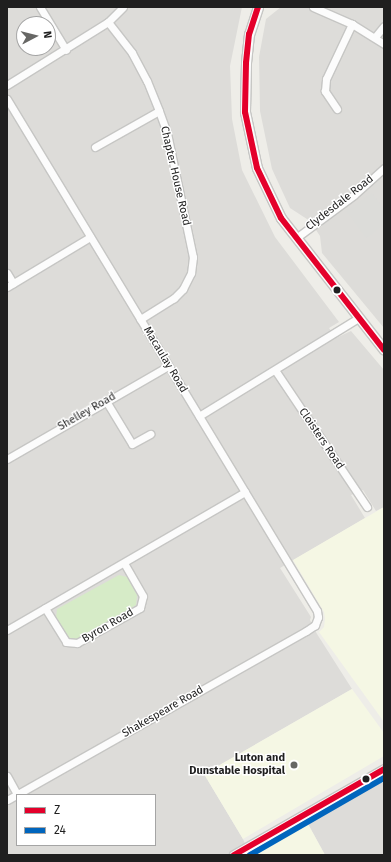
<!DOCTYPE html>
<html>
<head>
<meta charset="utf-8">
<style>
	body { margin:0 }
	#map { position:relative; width:391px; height:862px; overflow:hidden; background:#eeede8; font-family:"Fira Sans",sans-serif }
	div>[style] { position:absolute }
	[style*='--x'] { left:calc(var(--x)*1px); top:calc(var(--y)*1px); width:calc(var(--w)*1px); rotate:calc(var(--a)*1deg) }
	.residential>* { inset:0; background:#dddcd9 }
	.education>* { inset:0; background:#f5f7e4 }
	.grass>* { inset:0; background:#d6ebc7 }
	.parking>* { inset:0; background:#dcdcd9 }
	.roads { filter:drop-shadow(1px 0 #c6c6c4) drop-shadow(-1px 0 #c6c6c4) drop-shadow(0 1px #c6c6c4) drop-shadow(0 -1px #c6c6c4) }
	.minor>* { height:7px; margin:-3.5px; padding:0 3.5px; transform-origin:3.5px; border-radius:3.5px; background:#fcfcfc }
	.tertiary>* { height:9px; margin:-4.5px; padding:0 4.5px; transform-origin:4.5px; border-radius:4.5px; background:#fcfcfc }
	.bus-1>* { height:6px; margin:-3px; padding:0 3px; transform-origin:3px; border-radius:3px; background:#e4002b }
	.bus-2>* { height:6px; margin:-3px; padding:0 3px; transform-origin:3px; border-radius:3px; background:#0065bd }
	.dots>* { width:11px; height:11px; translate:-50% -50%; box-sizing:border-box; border:2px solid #fff; border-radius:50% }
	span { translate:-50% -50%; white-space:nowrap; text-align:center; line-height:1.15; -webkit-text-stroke:3px #fff; paint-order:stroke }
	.street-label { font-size:11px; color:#1f1f1f }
	.poi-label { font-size:11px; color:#1f1f1f; font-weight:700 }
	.right { translate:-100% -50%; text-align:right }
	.frame { position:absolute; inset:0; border:8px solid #1f1f1f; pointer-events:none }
	.legend { position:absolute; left:16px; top:794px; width:140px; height:52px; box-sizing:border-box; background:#fff; border:1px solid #a5a5a5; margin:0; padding:5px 7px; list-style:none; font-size:12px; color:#1f1f1f }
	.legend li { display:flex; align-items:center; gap:8px; height:20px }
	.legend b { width:20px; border:1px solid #a5a5a5 }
	.north { position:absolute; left:16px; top:16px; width:40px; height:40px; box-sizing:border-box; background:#fff; border:1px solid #a5a5a5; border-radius:50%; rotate:83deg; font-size:11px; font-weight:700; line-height:16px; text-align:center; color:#1f1f1f }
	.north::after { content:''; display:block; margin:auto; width:14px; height:18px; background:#676765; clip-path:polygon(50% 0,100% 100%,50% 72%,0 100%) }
</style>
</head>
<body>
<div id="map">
	<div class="residential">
		<i style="clip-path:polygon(evenodd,7px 7px,242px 7px,230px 66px,232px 119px,242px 170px,275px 237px,339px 322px,329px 328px,336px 338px,351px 331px,384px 370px,384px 507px,376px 511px,363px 490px,351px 495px,365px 518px,280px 568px,311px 617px,310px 620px,317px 634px,352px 689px,204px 774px,243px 839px,250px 855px,7px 855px,7px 7px,24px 24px,48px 24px,48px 48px,24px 48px,24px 24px,7px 7px,17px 795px,155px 795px,155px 845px,17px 845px,17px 795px)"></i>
		<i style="clip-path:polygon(281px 7px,384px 7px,384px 328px,322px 253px,320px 236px,310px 221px,290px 208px,272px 169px,260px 111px,259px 57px,266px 19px)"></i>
		<i style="clip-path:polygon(378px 783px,384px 783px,384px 855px,325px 855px,308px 824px)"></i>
	</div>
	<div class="education">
		<i style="clip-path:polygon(384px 507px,384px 722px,319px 632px,324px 627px,325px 619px,324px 612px,293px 560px)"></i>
		<i style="clip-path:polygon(352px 689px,384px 733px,384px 756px,243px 839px,204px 774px)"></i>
		<i style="clip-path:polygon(308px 824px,325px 855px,253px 855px)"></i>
	</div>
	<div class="grass">
		<i style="clip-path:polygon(119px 575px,127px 577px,137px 595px,136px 605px,78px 639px,69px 638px,56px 619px,57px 609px)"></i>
	</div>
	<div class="parking">
		<i style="clip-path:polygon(372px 193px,384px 209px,384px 225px,366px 238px,346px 211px)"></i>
	</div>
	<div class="roads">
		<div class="minor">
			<i style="--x:40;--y:7;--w:50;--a:58.8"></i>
			<i style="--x:313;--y:7;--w:43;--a:23.6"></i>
			<i style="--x:352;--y:24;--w:38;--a:32"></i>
			<i style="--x:108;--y:22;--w:39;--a:52"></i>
			<i style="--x:132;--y:53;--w:32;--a:62"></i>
			<i style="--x:147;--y:81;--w:32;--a:68"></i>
			<i style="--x:159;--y:111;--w:23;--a:70"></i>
			<i style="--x:167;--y:133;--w:127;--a:78.2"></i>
			<i style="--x:193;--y:257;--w:16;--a:97"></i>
			<i style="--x:191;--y:273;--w:18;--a:117"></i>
			<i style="--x:183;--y:289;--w:13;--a:135"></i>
			<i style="--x:174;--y:298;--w:40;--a:148"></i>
			<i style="--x:375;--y:37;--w:14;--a:-51"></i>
			<i style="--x:7;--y:85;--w:119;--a:-32"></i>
			<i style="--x:108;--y:22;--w:21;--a:-45"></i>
			<i style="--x:7;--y:99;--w:459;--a:58.8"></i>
			<i style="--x:245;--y:492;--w:139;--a:58.8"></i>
			<i style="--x:317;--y:611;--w:6;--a:81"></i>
			<i style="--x:318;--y:617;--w:9;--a:111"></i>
			<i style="--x:315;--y:625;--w:11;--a:146"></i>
			<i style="--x:306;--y:631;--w:343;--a:150.5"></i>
			<i style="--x:337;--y:109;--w:22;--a:-124"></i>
			<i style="--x:325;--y:91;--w:12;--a:-85"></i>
			<i style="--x:326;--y:79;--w:61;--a:-64.7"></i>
			<i style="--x:95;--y:147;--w:73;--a:-29.4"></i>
			<i style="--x:296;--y:238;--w:72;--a:-36.6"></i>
			<i style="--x:354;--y:195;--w:40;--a:-42"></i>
			<i style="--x:7;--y:273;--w:12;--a:59"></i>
			<i style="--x:7;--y:287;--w:97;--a:-31.1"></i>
			<i style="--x:275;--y:370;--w:165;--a:56.1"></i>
			<i style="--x:106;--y:401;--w:50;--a:58.8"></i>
			<i style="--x:132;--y:444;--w:21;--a:-29"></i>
			<i style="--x:199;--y:416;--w:187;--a:-31.6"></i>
			<i style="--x:7;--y:459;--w:186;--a:-30"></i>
			<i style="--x:45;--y:608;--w:40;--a:58"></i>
			<i style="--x:66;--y:642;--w:11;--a:5"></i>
			<i style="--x:77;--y:643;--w:72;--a:-29.1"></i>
			<i style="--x:140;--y:608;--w:12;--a:-76"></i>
			<i style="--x:143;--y:596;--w:38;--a:-120"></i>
			<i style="--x:7;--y:630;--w:275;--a:-30.1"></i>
			<i style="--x:7;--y:776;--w:21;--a:61"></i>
		</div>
		<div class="tertiary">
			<i style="--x:258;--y:7;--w:28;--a:108"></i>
			<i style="--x:249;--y:34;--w:29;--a:96"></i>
			<i style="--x:246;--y:63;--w:49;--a:91.2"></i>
			<i style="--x:245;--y:112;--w:57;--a:77.9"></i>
			<i style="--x:257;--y:168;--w:55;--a:64.4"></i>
			<i style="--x:281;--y:218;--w:167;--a:52"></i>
			<i style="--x:234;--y:855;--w:173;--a:-29.8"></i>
		</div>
	</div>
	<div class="bus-1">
		<i style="--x:258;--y:7;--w:28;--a:108"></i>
		<i style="--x:249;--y:34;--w:29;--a:96"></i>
		<i style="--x:246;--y:63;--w:49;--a:91.2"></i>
		<i style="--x:245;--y:112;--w:57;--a:77.9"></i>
		<i style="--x:257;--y:168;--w:55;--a:64.4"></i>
		<i style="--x:281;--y:218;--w:167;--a:52"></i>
		<i style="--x:234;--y:855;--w:173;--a:-29.8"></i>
	</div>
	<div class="bus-2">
		<i style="--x:250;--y:855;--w:155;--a:-29.9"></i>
	</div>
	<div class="dots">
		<i style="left:337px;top:290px;background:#1f1f1f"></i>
		<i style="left:294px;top:765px;background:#676765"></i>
		<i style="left:366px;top:779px;background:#1f1f1f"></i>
	</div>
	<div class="street-label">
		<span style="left:175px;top:176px;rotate:77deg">Chapter House Road</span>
		<span style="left:340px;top:203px;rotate:-38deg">Clydesdale Road</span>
		<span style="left:165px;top:360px;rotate:59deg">Macaulay Road</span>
		<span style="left:87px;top:412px;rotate:-30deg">Shelley Road</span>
		<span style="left:321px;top:439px;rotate:56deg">Cloisters Road</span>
		<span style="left:108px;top:626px;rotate:-30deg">Byron Road</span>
		<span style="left:163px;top:712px;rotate:-30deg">Shakespeare Road</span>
	</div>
	<div class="poi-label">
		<span class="right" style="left:285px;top:765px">Luton and<br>Dunstable Hospital</span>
	</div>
	<div class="frame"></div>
	<ul class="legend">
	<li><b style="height:5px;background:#e4002b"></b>Z</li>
	<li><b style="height:5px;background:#0065bd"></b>24</li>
	</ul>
	<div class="north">N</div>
</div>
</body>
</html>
